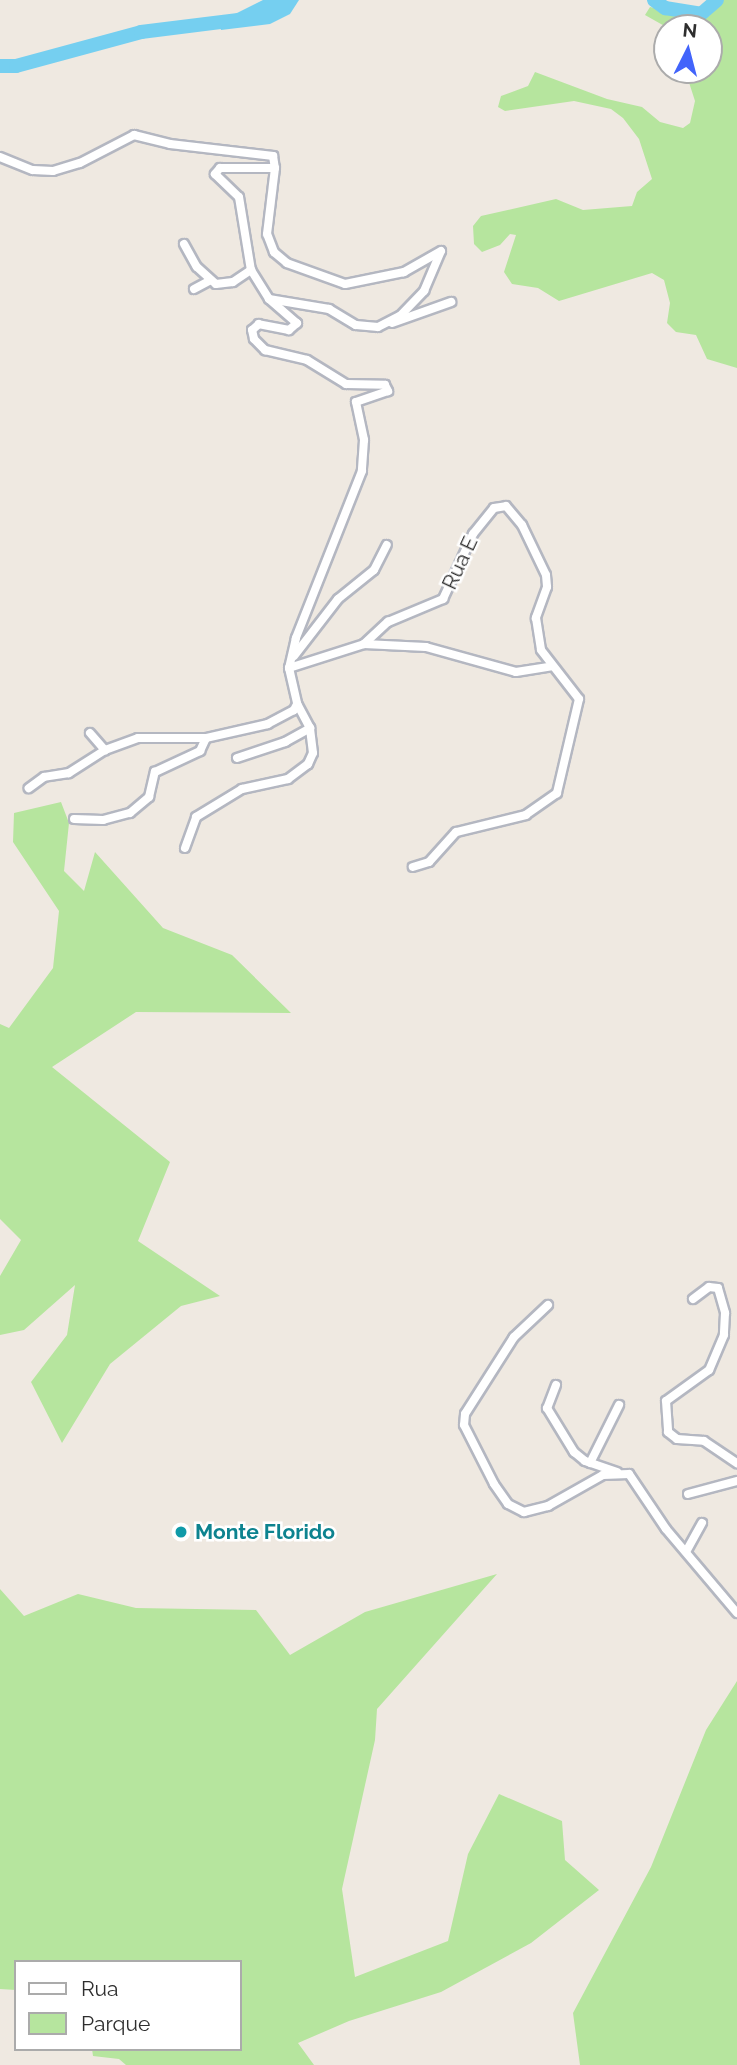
<!DOCTYPE html>
<html>
<head>
<meta charset="utf-8">
<style>
	body { margin:0 }
	#map { position:relative; width:737px; height:2065px; overflow:hidden; background:#efe9e1; font-family:Raleway,sans-serif }
	div>[style] { position:absolute }
	[style*='--x'] { left:calc(var(--x)*1px); top:calc(var(--y)*1px); width:calc(var(--w)*1px); rotate:calc(var(--a)*1deg) }
	.green>* { inset:0; background:#b6e59e }
	.water>* { inset:0; background:#75cff0 }
	.river>* { height:14px; margin:-7px; padding:0 7px; transform-origin:7px; border-radius:7px; background:#75cff0 }
	.roads { filter:drop-shadow(2px 0 #b4b7c1) drop-shadow(-2px 0 #b4b7c1) drop-shadow(0 2px #b4b7c1) drop-shadow(0 -2px #b4b7c1) }
	.minor>* { height:8px; margin:-4px; padding:0 4px; transform-origin:4px; border-radius:4px; background:#fff }
	.dots>* { width:19px; height:19px; translate:-50% -50%; box-sizing:border-box; border:4px solid #fff; border-radius:50% }
	span { translate:-50% -50%; white-space:nowrap; text-align:center; line-height:1.15; -webkit-text-stroke:5px #fff; paint-order:stroke }
	.street-label { font-size:21px; color:#2e2e2e }
	.culture-label { font-size:21px; color:#0d838f; font-weight:700 }
	.left { translate:0 -50%; text-align:left }
	.legend { position:absolute; left:14px; top:1960px; width:228px; height:91px; box-sizing:border-box; background:#fff; border:2px solid #ababab; margin:0; padding:9px 12px; list-style:none; font-size:21px; color:#2e2e2e }
	.legend li { display:flex; align-items:center; gap:14px; height:35px }
	.legend b { width:35px; border:2px solid #ababab }
	.north { position:absolute; left:653px; top:14px; width:70px; height:70px; box-sizing:border-box; background:#fff; border:2px solid #ababab; border-radius:50%; rotate:6deg; font-size:19px; font-weight:700; line-height:28px; text-align:center; color:#2e2e2e }
	.north::after { content:''; display:block; margin:auto; width:24px; height:32px; background:#4264fb; clip-path:polygon(50% 0,100% 100%,50% 72%,0 100%) }
</style>
</head>
<body>
<div id="map">
	<div class="green">
		<i style="clip-path:polygon(722px 0,737px 0,737px 368px,707px 359px,696px 335px,676px 332px,667px 323px,670px 303px,664px 280px,652px 273px,559px 301px,538px 288px,512px 284px,504px 272px,516px 235px,510px 234px,500px 245px,482px 252px,474px 244px,473px 226px,481px 216px,556px 199px,583px 210px,632px 206px,637px 192px,652px 179px,639px 139px,623px 118px,611px 109px,574px 101px,505px 111px,498px 107px,501px 96px,528px 86px,535px 72px,607px 99px,642px 107px,660px 122px,683px 128px,690px 123px,695px 101px,685px 70px,709px 70px,709px 28px,668px 28px,645px 15px,650px 7px,698px 19px,709px 16px)"></i>
		<i style="clip-path:polygon(61px 802px,69px 823px,64px 871px,84px 891px,95px 852px,163px 928px,232px 955px,291px 1013px,136px 1012px,52px 1067px,170px 1162px,138px 1241px,220px 1296px,181px 1306px,110px 1364px,62px 1443px,31px 1382px,67px 1335px,75px 1285px,24px 1330px,0 1335px,0 1276px,21px 1240px,0 1219px,0 1024px,9px 1028px,53px 968px,59px 911px,13px 842px,14px 813px)"></i>
		<i style="clip-path:polygon(497px 1574px,377px 1709px,375px 1740px,342px 1889px,355px 1977px,448px 1941px,468px 1854px,499px 1794px,562px 1821px,565px 1860px,599px 1890px,531px 1943px,441px 1992px,349px 2021px,298px 2043px,314px 2065px,126px 2065px,119px 2059px,93px 2056px,92px 2049px,240px 2049px,240px 1962px,16px 1962px,16px 1990px,0 1989px,0 1589px,24px 1616px,78px 1594px,136px 1608px,256px 1610px,290px 1655px,365px 1612px)"></i>
		<i style="clip-path:polygon(737px 1681px,737px 2065px,580px 2065px,573px 2013px,651px 1867px,706px 1730px)"></i>
	</div>
	<div class="water">
		<i style="clip-path:polygon(263px 0,299px 0,290px 14px,270px 24px,221px 30px,219px 22px)"></i>
	</div>
	<div class="river">
		<i style="--x:654;--y:0;--w:14;--a:36"></i>
		<i style="--x:665;--y:8;--w:36;--a:9"></i>
		<i style="--x:701;--y:14;--w:21;--a:-41"></i>
		<i style="--x:0;--y:66;--w:16;--a:0"></i>
		<i style="--x:16;--y:66;--w:130;--a:-15.2"></i>
		<i style="--x:141;--y:32;--w:98;--a:-7.1"></i>
	</div>
	<div class="roads">
		<div class="minor">
			<i style="--x:0;--y:157;--w:35;--a:22"></i>
			<i style="--x:33;--y:170;--w:20;--a:3"></i>
			<i style="--x:53;--y:171;--w:28;--a:-17"></i>
			<i style="--x:80;--y:163;--w:61;--a:-27.4"></i>
			<i style="--x:134;--y:135;--w:37;--a:14"></i>
			<i style="--x:170;--y:144;--w:104;--a:6.6"></i>
			<i style="--x:273;--y:156;--w:12;--a:81"></i>
			<i style="--x:275;--y:168;--w:55;--a:180"></i>
			<i style="--x:220;--y:168;--w:8;--a:130"></i>
			<i style="--x:215;--y:174;--w:33;--a:44"></i>
			<i style="--x:239;--y:197;--w:74;--a:80.7"></i>
			<i style="--x:251;--y:270;--w:34;--a:58"></i>
			<i style="--x:269;--y:299;--w:37;--a:41"></i>
			<i style="--x:297;--y:323;--w:11;--a:139"></i>
			<i style="--x:289;--y:330;--w:31;--a:-169"></i>
			<i style="--x:259;--y:324;--w:9;--a:139"></i>
			<i style="--x:252;--y:330;--w:9;--a:77"></i>
			<i style="--x:254;--y:339;--w:16;--a:45"></i>
			<i style="--x:265;--y:350;--w:43;--a:13.4"></i>
			<i style="--x:307;--y:360;--w:46;--a:31.6"></i>
			<i style="--x:346;--y:384;--w:39;--a:1"></i>
			<i style="--x:385;--y:385;--w:7;--a:63"></i>
			<i style="--x:388;--y:391;--w:34;--a:161"></i>
			<i style="--x:356;--y:402;--w:39;--a:78"></i>
			<i style="--x:364;--y:440;--w:31;--a:94"></i>
			<i style="--x:362;--y:471;--w:180;--a:111.6"></i>
			<i style="--x:296;--y:638;--w:31;--a:103"></i>
			<i style="--x:289;--y:668;--w:37;--a:77"></i>
			<i style="--x:297;--y:704;--w:7;--a:117"></i>
			<i style="--x:294;--y:710;--w:30;--a:152"></i>
			<i style="--x:268;--y:724;--w:64;--a:167.3"></i>
			<i style="--x:206;--y:738;--w:68;--a:180"></i>
			<i style="--x:138;--y:738;--w:35;--a:160"></i>
			<i style="--x:105;--y:750;--w:43;--a:147.4"></i>
			<i style="--x:69;--y:773;--w:25;--a:171"></i>
			<i style="--x:44;--y:777;--w:19;--a:144"></i>
			<i style="--x:184;--y:244;--w:26;--a:61"></i>
			<i style="--x:197;--y:267;--w:25;--a:42"></i>
			<i style="--x:216;--y:284;--w:17;--a:-7"></i>
			<i style="--x:233;--y:282;--w:22;--a:-34"></i>
			<i style="--x:194;--y:289;--w:17;--a:-28"></i>
			<i style="--x:269;--y:299;--w:61;--a:9.5"></i>
			<i style="--x:329;--y:309;--w:31;--a:31"></i>
			<i style="--x:356;--y:325;--w:22;--a:5"></i>
			<i style="--x:378;--y:327;--w:25;--a:-27"></i>
			<i style="--x:400;--y:316;--w:35;--a:-46"></i>
			<i style="--x:424;--y:291;--w:43;--a:-67"></i>
			<i style="--x:441;--y:251;--w:43;--a:150.4"></i>
			<i style="--x:404;--y:272;--w:60;--a:168.5"></i>
			<i style="--x:345;--y:284;--w:62;--a:-160.1"></i>
			<i style="--x:287;--y:263;--w:17;--a:-140"></i>
			<i style="--x:274;--y:252;--w:19;--a:-111"></i>
			<i style="--x:267;--y:234;--w:66;--a:-83.1"></i>
			<i style="--x:392;--y:323;--w:63;--a:-19.6"></i>
			<i style="--x:364;--y:644;--w:62;--a:2.8"></i>
			<i style="--x:426;--y:647;--w:93;--a:15.5"></i>
			<i style="--x:516;--y:672;--w:36;--a:-9"></i>
			<i style="--x:294;--y:656;--w:72;--a:-52.3"></i>
			<i style="--x:338;--y:599;--w:46;--a:-38.9"></i>
			<i style="--x:374;--y:570;--w:28;--a:-63"></i>
			<i style="--x:289;--y:668;--w:79;--a:-17.7"></i>
			<i style="--x:364;--y:644;--w:33;--a:-43"></i>
			<i style="--x:388;--y:622;--w:60;--a:-22.7"></i>
			<i style="--x:443;--y:599;--w:72;--a:-65.2"></i>
			<i style="--x:473;--y:534;--w:33;--a:-51"></i>
			<i style="--x:494;--y:508;--w:12;--a:-9"></i>
			<i style="--x:506;--y:506;--w:25;--a:50"></i>
			<i style="--x:522;--y:525;--w:55;--a:64.4"></i>
			<i style="--x:546;--y:575;--w:12;--a:85"></i>
			<i style="--x:547;--y:587;--w:33;--a:110"></i>
			<i style="--x:536;--y:618;--w:32;--a:81"></i>
			<i style="--x:541;--y:650;--w:62;--a:52.2"></i>
			<i style="--x:579;--y:699;--w:97;--a:103.2"></i>
			<i style="--x:557;--y:793;--w:38;--a:145"></i>
			<i style="--x:526;--y:815;--w:72;--a:166.3"></i>
			<i style="--x:456;--y:832;--w:40;--a:132"></i>
			<i style="--x:429;--y:862;--w:17;--a:163"></i>
			<i style="--x:90;--y:733;--w:23;--a:49"></i>
			<i style="--x:237;--y:758;--w:51;--a:-18.4"></i>
			<i style="--x:285;--y:742;--w:29;--a:-29"></i>
			<i style="--x:310;--y:728;--w:27;--a:-118"></i>
			<i style="--x:74;--y:819;--w:29;--a:2"></i>
			<i style="--x:103;--y:820;--w:28;--a:-15"></i>
			<i style="--x:130;--y:813;--w:25;--a:-40"></i>
			<i style="--x:149;--y:797;--w:26;--a:-77"></i>
			<i style="--x:155;--y:772;--w:50;--a:-25"></i>
			<i style="--x:200;--y:751;--w:14;--a:-65"></i>
			<i style="--x:185;--y:848;--w:33;--a:-70"></i>
			<i style="--x:196;--y:817;--w:54;--a:-31.3"></i>
			<i style="--x:242;--y:789;--w:47;--a:-12.3"></i>
			<i style="--x:288;--y:779;--w:25;--a:-37"></i>
			<i style="--x:308;--y:764;--w:12;--a:-66"></i>
			<i style="--x:313;--y:753;--w:25;--a:-97"></i>
			<i style="--x:693;--y:1299;--w:20;--a:-37"></i>
			<i style="--x:709;--y:1287;--w:9;--a:6"></i>
			<i style="--x:718;--y:1288;--w:26;--a:74"></i>
			<i style="--x:725;--y:1313;--w:22;--a:93"></i>
			<i style="--x:724;--y:1335;--w:38;--a:113"></i>
			<i style="--x:709;--y:1370;--w:53;--a:144.2"></i>
			<i style="--x:666;--y:1401;--w:31;--a:86"></i>
			<i style="--x:668;--y:1432;--w:11;--a:38"></i>
			<i style="--x:677;--y:1439;--w:27;--a:4"></i>
			<i style="--x:704;--y:1441;--w:40;--a:34"></i>
			<i style="--x:548;--y:1305;--w:47;--a:136.7"></i>
			<i style="--x:514;--y:1337;--w:91;--a:122.5"></i>
			<i style="--x:465;--y:1414;--w:11;--a:95"></i>
			<i style="--x:464;--y:1425;--w:66;--a:63"></i>
			<i style="--x:494;--y:1484;--w:24;--a:55"></i>
			<i style="--x:508;--y:1504;--w:18;--a:27"></i>
			<i style="--x:524;--y:1512;--w:25;--a:-14"></i>
			<i style="--x:548;--y:1506;--w:63;--a:-29.4"></i>
			<i style="--x:603;--y:1475;--w:26;--a:-2"></i>
			<i style="--x:629;--y:1474;--w:66;--a:56.1"></i>
			<i style="--x:666;--y:1529;--w:110;--a:49.8"></i>
			<i style="--x:556;--y:1385;--w:25;--a:111"></i>
			<i style="--x:547;--y:1408;--w:52;--a:58.5"></i>
			<i style="--x:574;--y:1452;--w:14;--a:39"></i>
			<i style="--x:585;--y:1461;--w:34;--a:19"></i>
			<i style="--x:590;--y:1463;--w:65;--a:-63.4"></i>
			<i style="--x:688;--y:1494;--w:51;--a:-14.9"></i>
			<i style="--x:687;--y:1550;--w:31;--a:-61"></i>
		</div>
	</div>
	<div class="dots">
		<i style="left:181px;top:1532px;background:#0f9aa8"></i>
	</div>
	<div class="street-label">
		<span style="left:460px;top:563px;rotate:-65deg">Rua E</span>
	</div>
	<div class="culture-label">
		<span class="left" style="left:195px;top:1532px">Monte Florido</span>
	</div>
	<ul class="legend">
	<li><b style="height:9px;background:#fff"></b>Rua</li>
	<li><b style="height:19px;background:#b6e59e"></b>Parque</li>
	</ul>
	<div class="north">N</div>
</div>
</body>
</html>
